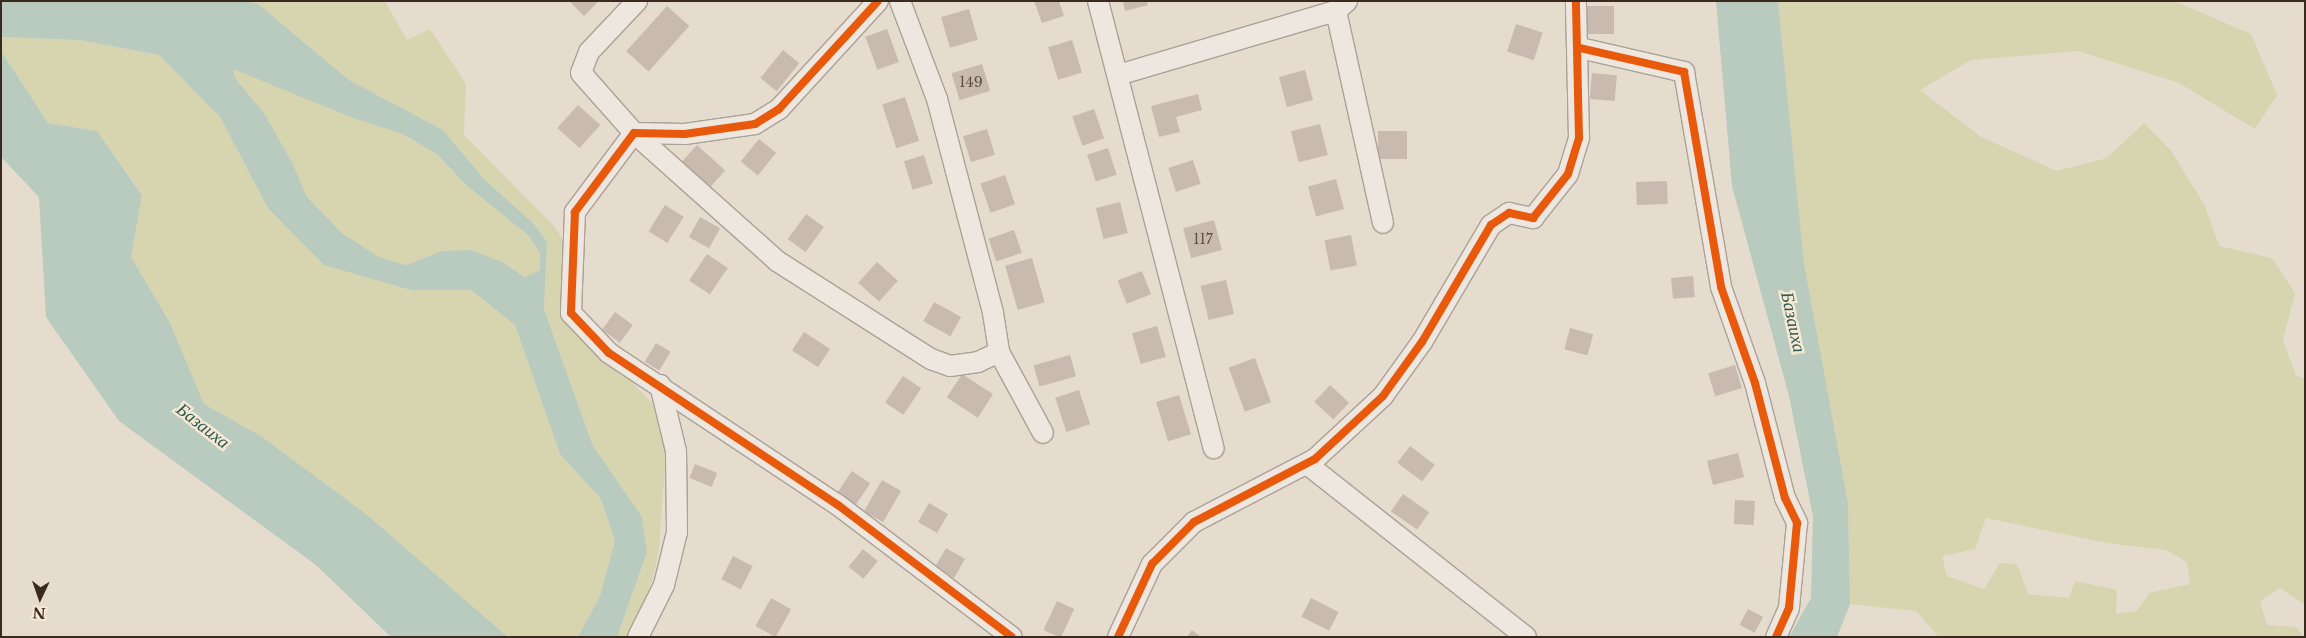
<!DOCTYPE html>
<html>
<head>
<meta charset="utf-8">
<style>
	body { margin:0 }
	#map { position:relative; width:2306px; height:638px; overflow:hidden; background:#e5dcce; font-family:"Libre Baskerville",serif }
	div>[style] { position:absolute }
	[style*='--x'] { left:calc(var(--x)*1px); top:calc(var(--y)*1px); width:calc(var(--w)*1px); rotate:calc(var(--a)*1deg) }
	.green>* { inset:0; background:#d7d4b0 }
	.water>* { inset:0; background:#b9cabe }
	.building>* { inset:0; background:#c9baaf; transform-origin:0 0 }
	.roads { filter:drop-shadow(1px 0 #aaa197) drop-shadow(-1px 0 #aaa197) drop-shadow(0 1px #aaa197) drop-shadow(0 -1px #aaa197) }
	.street>* { height:20px; margin:-10px; padding:0 10px; transform-origin:10px; border-radius:10px; background:#ede7df }
	.cycleway>* { height:8px; margin:-4px; padding:0 4px; transform-origin:4px; border-radius:4px; background:#e8590c }
	span { translate:-50% -50%; white-space:nowrap; text-align:center; line-height:1.15; -webkit-text-stroke:5px #f6e9d4; paint-order:stroke }
	.number-label { font-size:14px; color:#5e4d42 }
	.number-label span { -webkit-text-stroke-width:0 }
	.water-label { font-size:18px; color:#2d5953; font-style:italic }
	.frame { position:absolute; inset:0; border:2px solid #3a291e; pointer-events:none }
	.north { position:absolute; left:15px; top:573px; width:50px; height:50px; -webkit-text-stroke:4px #f6e9d4; paint-order:stroke; rotate:183deg; font-size:14px; font-weight:700; line-height:20px; text-align:center; color:#3a291e }
	.north::after { content:''; display:block; margin:auto; width:18px; height:22px; background:#3a291e; clip-path:polygon(50% 0,100% 100%,50% 72%,0 100%) }
</style>
</head>
<body>
<div id="map">
	<div class="green">
		<i style="clip-path:polygon(247px 1px,385px 1px,407px 40px,430px 29px,466px 84px,464px 135px,553px 225px,565px 242px,562px 310px,654px 405px,666px 453px,659px 548px,653px 579px,628px 637px,617px 637px,647px 552px,642px 518px,593px 446px,544px 309px,547px 242px,534px 224px,484px 179px,443px 130px,349px 80px,258px 4px)"></i>
		<i style="clip-path:polygon(evenodd,1778px 1px,2174px 1px,2251px 34px,2277px 95px,2255px 129px,2179px 83px,2078px 51px,1971px 60px,1920px 90px,1981px 137px,2057px 171px,2107px 158px,2144px 123px,2172px 152px,2205px 206px,2219px 246px,2272px 258px,2295px 293px,2283px 340px,2296px 376px,2305px 378px,2305px 605px,2280px 588px,2260px 601px,2267px 625px,2296px 627px,2304px 637px,1939px 637px,1916px 611px,1850px 604px,1848px 503px,1804px 263px,1778px 1px,1986px 518px,2107px 543px,2166px 550px,2187px 562px,2190px 584px,2149px 593px,2137px 611px,2116px 614px,2117px 590px,2075px 581px,2069px 598px,2028px 594px,2017px 564px,2000px 563px,1984px 589px,1947px 576px,1942px 556px,1975px 549px,1986px 518px)"></i>
		<i style="clip-path:polygon(1px 37px,80px 40px,159px 55px,220px 117px,268px 208px,411px 290px,471px 290px,515px 325px,560px 454px,601px 499px,615px 541px,600px 596px,578px 637px,508px 637px,366px 514px,261px 436px,204px 404px,170px 323px,131px 257px,142px 194px,97px 131px,48px 123px,1px 51px)"></i>
		<i style="clip-path:polygon(233px 68px,353px 118px,403px 134px,438px 155px,465px 184px,529px 236px,540px 253px,540px 270px,526px 277px,504px 263px,442px 251px,406px 265px,379px 257px,343px 234px,307px 197px,292px 162px,264px 113px,235px 78px)"></i>
	</div>
	<div class="water">
		<i style="clip-path:polygon(evenodd,1px 1px,247px 1px,258px 4px,349px 80px,443px 130px,484px 179px,534px 224px,547px 242px,544px 309px,576px 399px,593px 446px,642px 517px,647px 552px,617px 637px,578px 637px,600px 596px,615px 541px,601px 499px,560px 454px,515px 325px,471px 290px,411px 290px,324px 265px,268px 208px,220px 117px,159px 55px,80px 40px,1px 37px,1px 1px,233px 69px,353px 118px,403px 134px,438px 155px,465px 184px,529px 236px,540px 253px,540px 270px,525px 277px,504px 263px,471px 250px,442px 251px,406px 265px,379px 257px,343px 234px,307px 197px,292px 162px,264px 113px,235px 78px,233px 69px)"></i>
		<i style="clip-path:polygon(1716px 1px,1778px 1px,1804px 263px,1848px 503px,1850px 604px,1837px 637px,1789px 637px,1811px 598px,1813px 516px,1789px 396px,1732px 186px)"></i>
		<i style="clip-path:polygon(1px 51px,48px 123px,97px 131px,142px 195px,131px 257px,170px 323px,204px 404px,261px 436px,366px 514px,508px 637px,391px 637px,316px 565px,119px 421px,46px 317px,39px 197px,1px 157px)"></i>
	</div>
	<div class="building">
		<i style="clip-path:polygon(569px 1px,599px 1px,584px 16px)"></i>
		<i style="clip-path:polygon(1034px 1px,1059px 1px,1064px 16px,1042px 23px)"></i>
		<i style="clip-path:polygon(1123px 1px,1147px 1px,1148px 5px,1125px 11px)"></i>
		<i style="left:667px;top:6px;width:30px;height:61px;rotate:42deg"></i>
		<i style="left:1586px;top:6px;width:28px;height:28px"></i>
		<i style="left:969px;top:9px;width:32px;height:29px;rotate:74deg"></i>
		<i style="left:1516px;top:24px;width:28px;height:29px;rotate:18deg"></i>
		<i style="left:887px;top:29px;width:35px;height:23px;rotate:70deg"></i>
		<i style="left:1072px;top:40px;width:34px;height:25px;rotate:73deg"></i>
		<i style="left:783px;top:50px;width:21px;height:36px;rotate:39deg"></i>
		<i style="left:982px;top:64px;width:28px;height:32px;rotate:73deg"></i>
		<i style="left:1305px;top:70px;width:31px;height:27px;rotate:75deg"></i>
		<i style="left:1592px;top:73px;width:25px;height:26px;rotate:5deg"></i>
		<i style="clip-path:polygon(1198px 94px,1202px 110px,1176px 117px,1180px 132px,1159px 137px,1151px 106px)"></i>
		<i style="left:905px;top:97px;width:46px;height:24px;rotate:72deg"></i>
		<i style="left:578px;top:105px;width:30px;height:31px;rotate:42deg"></i>
		<i style="left:1094px;top:109px;width:31px;height:23px;rotate:71deg"></i>
		<i style="left:1320px;top:124px;width:32px;height:30px;rotate:76deg"></i>
		<i style="left:987px;top:129px;width:27px;height:25px;rotate:73deg"></i>
		<i style="left:1378px;top:131px;width:29px;height:28px"></i>
		<i style="left:759px;top:139px;width:22px;height:29px;rotate:39deg"></i>
		<i style="left:697px;top:145px;width:38px;height:22px;rotate:42deg"></i>
		<i style="left:1108px;top:148px;width:28px;height:22px;rotate:72deg"></i>
		<i style="left:924px;top:155px;width:30px;height:21px;rotate:73deg"></i>
		<i style="left:1193px;top:160px;width:25px;height:26px;rotate:72deg"></i>
		<i style="left:1005px;top:175px;width:31px;height:26px;rotate:71deg"></i>
		<i style="left:1336px;top:179px;width:31px;height:29px;rotate:75deg"></i>
		<i style="left:1667px;top:181px;width:23px;height:31px;rotate:88deg"></i>
		<i style="left:1120px;top:202px;width:32px;height:25px;rotate:76deg"></i>
		<i style="left:665px;top:205px;width:22px;height:31px;rotate:32deg"></i>
		<i style="left:806px;top:214px;width:22px;height:31px;rotate:36deg"></i>
		<i style="left:700px;top:217px;width:23px;height:23px;rotate:29deg"></i>
		<i style="left:1214px;top:220px;width:31px;height:32px;rotate:75deg"></i>
		<i style="left:1014px;top:230px;width:24px;height:27px;rotate:71deg"></i>
		<i style="left:1351px;top:235px;width:31px;height:27px;rotate:79deg"></i>
		<i style="left:707px;top:254px;width:25px;height:32px;rotate:34deg"></i>
		<i style="left:1032px;top:258px;width:46px;height:28px;rotate:74deg"></i>
		<i style="left:877px;top:262px;width:28px;height:28px;rotate:42deg"></i>
		<i style="left:1142px;top:271px;width:25px;height:26px;rotate:69deg"></i>
		<i style="left:1693px;top:276px;width:21px;height:22px;rotate:85deg"></i>
		<i style="left:1226px;top:280px;width:35px;height:26px;rotate:77deg"></i>
		<i style="left:934px;top:302px;width:31px;height:22px;rotate:29deg"></i>
		<i style="left:615px;top:312px;width:22px;height:22px;rotate:36deg"></i>
		<i style="left:1157px;top:326px;width:32px;height:26px;rotate:74deg"></i>
		<i style="left:1570px;top:328px;width:24px;height:22px;rotate:15deg"></i>
		<i style="left:804px;top:332px;width:31px;height:22px;rotate:33deg"></i>
		<i style="left:656px;top:343px;width:17px;height:22px;rotate:31deg"></i>
		<i style="left:1070px;top:355px;width:22px;height:38px;rotate:74deg"></i>
		<i style="left:1255px;top:358px;width:47px;height:28px;rotate:70deg"></i>
		<i style="left:1735px;top:365px;width:24px;height:28px;rotate:73deg"></i>
		<i style="left:962px;top:374px;width:37px;height:28px;rotate:33deg"></i>
		<i style="left:903px;top:376px;width:22px;height:32px;rotate:34deg"></i>
		<i style="left:1330px;top:385px;width:26px;height:23px;rotate:43deg"></i>
		<i style="left:1079px;top:390px;width:36px;height:25px;rotate:72deg"></i>
		<i style="left:1179px;top:395px;width:41px;height:24px;rotate:73deg"></i>
		<i style="left:1410px;top:446px;width:31px;height:21px;rotate:37deg"></i>
		<i style="left:1738px;top:453px;width:25px;height:32px;rotate:76deg"></i>
		<i style="left:695px;top:464px;width:24px;height:15px;rotate:22deg"></i>
		<i style="left:852px;top:471px;width:22px;height:27px;rotate:34deg"></i>
		<i style="left:882px;top:480px;width:22px;height:36px;rotate:30deg"></i>
		<i style="left:1403px;top:494px;width:32px;height:21px;rotate:35deg"></i>
		<i style="left:1735px;top:500px;width:20px;height:24px;rotate:3deg"></i>
		<i style="left:929px;top:503px;width:22px;height:22px;rotate:30deg"></i>
		<i style="left:946px;top:548px;width:22px;height:22px;rotate:30deg"></i>
		<i style="left:863px;top:549px;width:19px;height:23px;rotate:39deg"></i>
		<i style="left:733px;top:556px;width:22px;height:26px;rotate:27deg"></i>
		<i style="left:771px;top:598px;width:23px;height:32px;rotate:29deg"></i>
		<i style="left:1311px;top:598px;width:31px;height:21px;rotate:27deg"></i>
		<i style="left:1057px;top:601px;width:19px;height:32px;rotate:25deg"></i>
		<i style="left:1748px;top:609px;width:17px;height:18px;rotate:28deg"></i>
		<i style="clip-path:polygon(1192px 630px,1201px 637px,1187px 637px)"></i>
	</div>
	<div class="roads">
		<div class="street">
			<i style="--x:637;--y:1;--w:70;--a:133.3"></i>
			<i style="--x:589;--y:52;--w:22;--a:111"></i>
			<i style="--x:581;--y:73;--w:80;--a:48.5"></i>
			<i style="--x:634;--y:133;--w:192;--a:41.8"></i>
			<i style="--x:777;--y:261;--w:183;--a:32.5"></i>
			<i style="--x:931;--y:359;--w:20;--a:20"></i>
			<i style="--x:950;--y:366;--w:28;--a:-8"></i>
			<i style="--x:978;--y:362;--w:23;--a:-25"></i>
			<i style="--x:878;--y:1;--w:147;--a:132.5"></i>
			<i style="--x:779;--y:109;--w:28;--a:148"></i>
			<i style="--x:755;--y:124;--w:71;--a:171.9"></i>
			<i style="--x:685;--y:134;--w:51;--a:-178.9"></i>
			<i style="--x:634;--y:133;--w:99;--a:126.8"></i>
			<i style="--x:575;--y:212;--w:101;--a:92.3"></i>
			<i style="--x:571;--y:313;--w:55;--a:46.5"></i>
			<i style="--x:609;--y:353;--w:275;--a:33.6"></i>
			<i style="--x:838;--y:505;--w:218;--a:37.2"></i>
			<i style="--x:900;--y:1;--w:105;--a:69.3"></i>
			<i style="--x:937;--y:99;--w:221;--a:75.3"></i>
			<i style="--x:993;--y:313;--w:39;--a:81"></i>
			<i style="--x:999;--y:352;--w:92;--a:61.5"></i>
			<i style="--x:1098;--y:1;--w:462;--a:75.5"></i>
			<i style="--x:1336;--y:11;--w:217;--a:77.5"></i>
			<i style="--x:1580;--y:48;--w:107;--a:13"></i>
			<i style="--x:1684;--y:72;--w:218;--a:80.2"></i>
			<i style="--x:1721;--y:287;--w:102;--a:70.5"></i>
			<i style="--x:1755;--y:383;--w:119;--a:75.4"></i>
			<i style="--x:1785;--y:498;--w:28;--a:64"></i>
			<i style="--x:1797;--y:523;--w:85;--a:95.4"></i>
			<i style="--x:1789;--y:608;--w:32;--a:114"></i>
			<i style="--x:1118;--y:75;--w:227;--a:-16.4"></i>
			<i style="--x:1336;--y:11;--w:15;--a:-42"></i>
			<i style="--x:1307;--y:464;--w:279;--a:38.3"></i>
			<i style="--x:638;--y:637;--w:58;--a:-63.4"></i>
			<i style="--x:664;--y:585;--w:55;--a:-76.2"></i>
			<i style="--x:677;--y:532;--w:81;--a:-90.7"></i>
			<i style="--x:676;--y:451;--w:68;--a:-103.6"></i>
			<i style="--x:1118;--y:637;--w:81;--a:-65"></i>
			<i style="--x:1152;--y:564;--w:59;--a:-45"></i>
			<i style="--x:1194;--y:522;--w:136;--a:-27.5"></i>
			<i style="--x:1315;--y:459;--w:93;--a:-42.8"></i>
			<i style="--x:1383;--y:396;--w:67;--a:-54.2"></i>
			<i style="--x:1422;--y:342;--w:136;--a:-59.5"></i>
			<i style="--x:1491;--y:225;--w:22;--a:-34"></i>
			<i style="--x:1509;--y:213;--w:25;--a:12"></i>
			<i style="--x:1533;--y:218;--w:56;--a:-51.5"></i>
			<i style="--x:1568;--y:174;--w:38;--a:-73"></i>
			<i style="--x:1579;--y:138;--w:137;--a:-91.3"></i>
		</div>
	</div>
	<div class="cycleway">
		<i style="--x:878;--y:1;--w:147;--a:132.5"></i>
		<i style="--x:779;--y:109;--w:28;--a:148"></i>
		<i style="--x:755;--y:124;--w:71;--a:171.9"></i>
		<i style="--x:685;--y:134;--w:51;--a:-178.9"></i>
		<i style="--x:634;--y:133;--w:99;--a:126.8"></i>
		<i style="--x:575;--y:212;--w:101;--a:92.3"></i>
		<i style="--x:571;--y:313;--w:55;--a:46.5"></i>
		<i style="--x:609;--y:353;--w:275;--a:33.6"></i>
		<i style="--x:838;--y:505;--w:218;--a:37.2"></i>
		<i style="--x:1580;--y:48;--w:107;--a:13"></i>
		<i style="--x:1684;--y:72;--w:218;--a:80.2"></i>
		<i style="--x:1721;--y:287;--w:102;--a:70.5"></i>
		<i style="--x:1755;--y:383;--w:119;--a:75.4"></i>
		<i style="--x:1785;--y:498;--w:28;--a:64"></i>
		<i style="--x:1797;--y:523;--w:85;--a:95.4"></i>
		<i style="--x:1789;--y:608;--w:32;--a:114"></i>
		<i style="--x:1118;--y:637;--w:81;--a:-65"></i>
		<i style="--x:1152;--y:564;--w:59;--a:-45"></i>
		<i style="--x:1194;--y:522;--w:136;--a:-27.5"></i>
		<i style="--x:1315;--y:459;--w:93;--a:-42.8"></i>
		<i style="--x:1383;--y:396;--w:67;--a:-54.2"></i>
		<i style="--x:1422;--y:342;--w:136;--a:-59.5"></i>
		<i style="--x:1491;--y:225;--w:22;--a:-34"></i>
		<i style="--x:1509;--y:213;--w:25;--a:12"></i>
		<i style="--x:1533;--y:218;--w:56;--a:-51.5"></i>
		<i style="--x:1568;--y:174;--w:38;--a:-73"></i>
		<i style="--x:1579;--y:138;--w:137;--a:-91.3"></i>
	</div>
	<div class="number-label">
		<span style="left:971px;top:82px">149</span>
		<span style="left:1203px;top:239px">117</span>
	</div>
	<div class="water-label">
		<span style="left:1793px;top:322px;rotate:78deg">Базаиха</span>
		<span style="left:203px;top:426px;rotate:38deg">Базаиха</span>
	</div>
	<div class="frame"></div>
	<div class="north">N</div>
</div>
</body>
</html>
